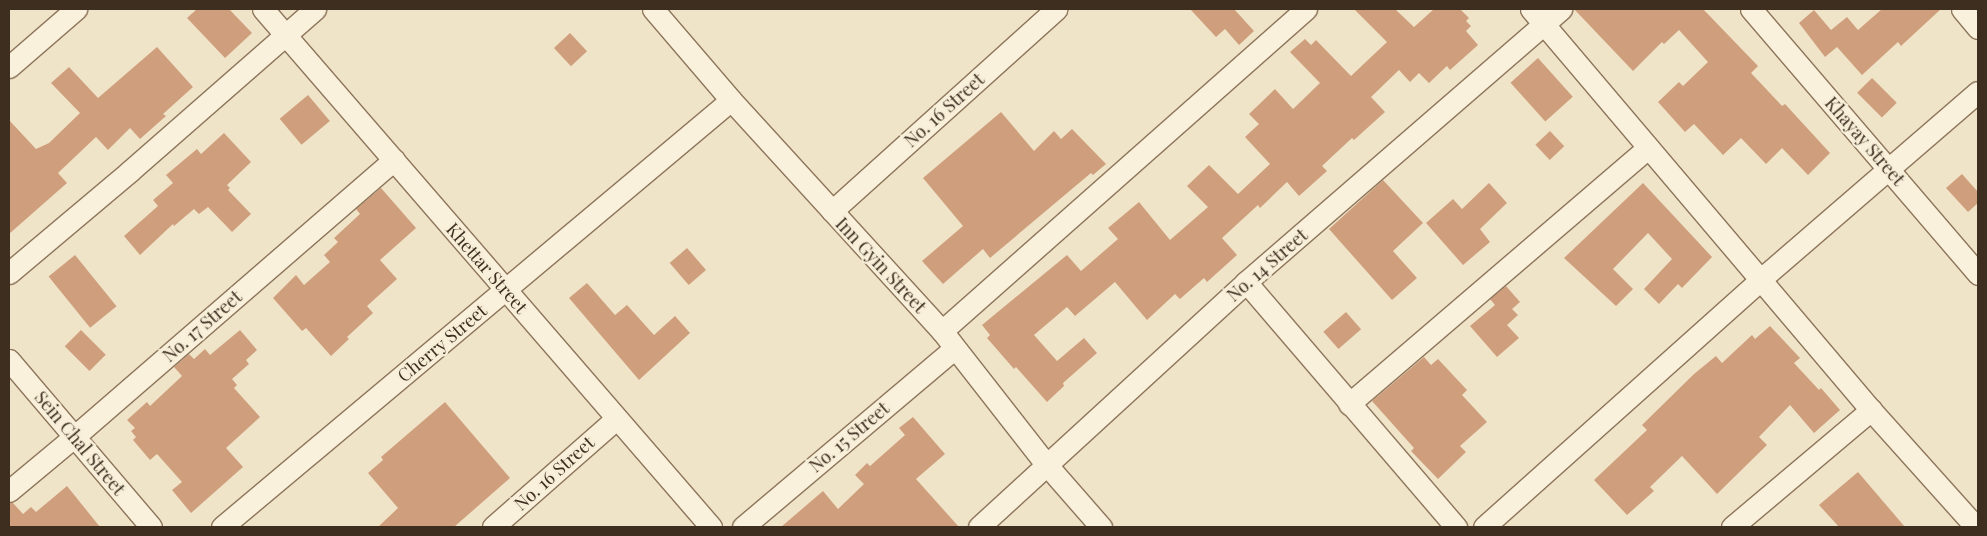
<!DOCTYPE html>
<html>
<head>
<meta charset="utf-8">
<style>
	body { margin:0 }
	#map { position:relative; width:1987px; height:536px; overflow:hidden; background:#f0e4c8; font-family:"Playfair Display",serif }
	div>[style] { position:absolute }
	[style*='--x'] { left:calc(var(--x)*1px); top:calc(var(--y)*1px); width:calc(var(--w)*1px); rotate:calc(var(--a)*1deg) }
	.building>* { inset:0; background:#cf9f7d; transform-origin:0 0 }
	.roads { filter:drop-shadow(1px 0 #8d765c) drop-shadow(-1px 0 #8d765c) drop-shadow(0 1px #8d765c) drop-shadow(0 -1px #8d765c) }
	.street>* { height:21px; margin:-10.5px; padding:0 10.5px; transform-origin:10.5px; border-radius:10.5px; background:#faf1dc }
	span { translate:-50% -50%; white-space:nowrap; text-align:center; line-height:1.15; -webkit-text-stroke:4.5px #f7eed8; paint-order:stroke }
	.street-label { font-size:18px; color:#3d2e20 }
	.frame { position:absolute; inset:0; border:10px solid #3d2e20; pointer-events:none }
</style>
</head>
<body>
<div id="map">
	<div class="building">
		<i style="clip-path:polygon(197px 9px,229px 9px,252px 33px,225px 58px,187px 18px)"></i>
		<i style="clip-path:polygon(1190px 9px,1234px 9px,1254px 31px,1239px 45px,1225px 29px,1216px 37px)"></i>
		<i style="clip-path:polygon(1354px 9px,1395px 9px,1414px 27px,1434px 9px,1460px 9px,1469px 18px,1466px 21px,1471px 26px,1466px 31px,1478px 45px,1450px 70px,1447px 66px,1429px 83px,1419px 73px,1410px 82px,1399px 70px,1371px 97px,1385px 112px,1354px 140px,1352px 138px,1322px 166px,1327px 171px,1299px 196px,1287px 182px,1260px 208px,1258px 205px,1222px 238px,1237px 255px,1207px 282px,1204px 278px,1180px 299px,1175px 294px,1147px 320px,1115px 282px,1075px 316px,1067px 307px,1034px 335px,1057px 361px,1084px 338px,1097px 353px,1063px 383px,1064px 386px,1047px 402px,1016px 367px,1014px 369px,987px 338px,990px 335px,982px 325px,1067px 255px,1081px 271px,1118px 239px,1108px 228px,1139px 202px,1170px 240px,1208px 207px,1187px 186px,1209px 165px,1238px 194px,1270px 164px,1245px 137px,1259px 124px,1249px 114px,1275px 89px,1293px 109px,1320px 83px,1290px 52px,1305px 39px,1311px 45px,1316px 40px,1351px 76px,1387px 42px)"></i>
		<i style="clip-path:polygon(1574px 9px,1703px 9px,1758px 66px,1751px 73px,1782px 106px,1785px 104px,1830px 153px,1808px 175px,1782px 148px,1766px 164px,1741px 138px,1723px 155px,1694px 124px,1685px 132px,1658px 102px,1679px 82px,1683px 86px,1708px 62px,1679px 30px,1664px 44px,1662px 42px,1633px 71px)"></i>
		<i style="clip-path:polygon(1882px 9px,1941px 9px,1901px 46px,1898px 42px,1862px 75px,1837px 47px,1825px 57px,1799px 23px,1814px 10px,1831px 30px,1847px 17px,1858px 30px)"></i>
		<i style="left:570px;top:33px;width:25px;height:22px;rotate:47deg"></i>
		<i style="clip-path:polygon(157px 47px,193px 87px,163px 114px,166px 116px,140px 139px,130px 128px,108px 150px,96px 137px,58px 173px,67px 183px,9px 234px,9px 120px,36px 149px,49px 143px,80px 113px,51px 83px,69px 67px,98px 98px)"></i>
		<i style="left:1538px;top:58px;width:52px;height:37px;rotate:48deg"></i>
		<i style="left:1872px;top:78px;width:35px;height:21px;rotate:45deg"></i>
		<i style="left:308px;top:95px;width:34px;height:37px;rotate:50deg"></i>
		<i style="clip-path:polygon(1001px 112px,1034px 151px,1054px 131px,1061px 139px,1072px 129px,1106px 164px,1093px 175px,1091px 173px,990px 258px,983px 249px,943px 284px,922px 261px,963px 226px,923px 178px)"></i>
		<i style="left:1550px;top:131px;width:21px;height:20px;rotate:47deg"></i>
		<i style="clip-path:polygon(224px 133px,251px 162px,227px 185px,230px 188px,228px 190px,251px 214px,232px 232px,208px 207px,199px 214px,194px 209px,174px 226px,173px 224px,140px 255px,124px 236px,158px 206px,153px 200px,173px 183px,166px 175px,197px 149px,201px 154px)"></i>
		<i style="clip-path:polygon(1962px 174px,1978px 192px,1978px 203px,1968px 212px,1946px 188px)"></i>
		<i style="clip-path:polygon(1383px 180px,1423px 223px,1393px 251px,1417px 278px,1392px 300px,1329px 229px)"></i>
		<i style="clip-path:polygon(1489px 183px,1507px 203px,1480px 229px,1490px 242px,1463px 265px,1426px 223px,1453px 199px,1462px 209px)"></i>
		<i style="clip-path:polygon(1643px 183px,1712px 257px,1682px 288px,1678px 284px,1659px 304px,1644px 289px,1672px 259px,1648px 233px,1613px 269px,1633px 289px,1616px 306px,1564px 258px)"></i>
		<i style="clip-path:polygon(381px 188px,416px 228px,380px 260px,397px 279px,367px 306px,373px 313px,347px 337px,349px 339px,331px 356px,306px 328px,302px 331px,273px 298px,296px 275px,304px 285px,330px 262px,324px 255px,338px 242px,334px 238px,360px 214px,356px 209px)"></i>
		<i style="left:687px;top:248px;width:29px;height:23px;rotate:49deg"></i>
		<i style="left:75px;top:255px;width:66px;height:34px;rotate:51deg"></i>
		<i style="clip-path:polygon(587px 283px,615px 315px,627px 305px,654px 335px,675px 316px,690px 333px,639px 380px,569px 298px)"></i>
		<i style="clip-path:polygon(1506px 286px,1520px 302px,1512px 309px,1518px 315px,1507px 325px,1519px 338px,1497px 357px,1470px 326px,1495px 305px,1490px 299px)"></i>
		<i style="left:1346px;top:312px;width:23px;height:30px;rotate:49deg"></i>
		<i style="clip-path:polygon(1770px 326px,1800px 358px,1794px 363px,1819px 390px,1821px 388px,1840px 410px,1814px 433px,1790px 405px,1759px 437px,1767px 445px,1717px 494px,1682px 456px,1650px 487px,1654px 491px,1627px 515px,1594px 480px,1647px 430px,1642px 425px,1694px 374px,1716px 356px,1722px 363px,1752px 335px,1755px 339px)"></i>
		<i style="left:81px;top:330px;width:35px;height:23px;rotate:45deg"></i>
		<i style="clip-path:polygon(240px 330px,257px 350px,246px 360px,249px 364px,232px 379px,237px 385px,234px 388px,260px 417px,226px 448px,243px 467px,191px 513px,172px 490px,182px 482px,157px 454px,150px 460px,133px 440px,136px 437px,131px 431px,135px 428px,127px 420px,147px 402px,150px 406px,182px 376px,174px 367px,189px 354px,194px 359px,205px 349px,210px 355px)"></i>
		<i style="clip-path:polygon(1424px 357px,1431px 365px,1438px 359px,1467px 390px,1462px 395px,1487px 422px,1460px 446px,1466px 452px,1438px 479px,1411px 451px,1414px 448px,1372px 401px)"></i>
		<i style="clip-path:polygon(445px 402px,510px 478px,454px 527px,378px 527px,398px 508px,368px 473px,383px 460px,381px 457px)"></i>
		<i style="clip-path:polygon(913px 417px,945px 454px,916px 479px,959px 527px,781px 527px,823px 491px,838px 509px,864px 484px,855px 475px,867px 463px,870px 466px,905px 435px,899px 428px)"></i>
		<i style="clip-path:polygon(1858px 472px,1905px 527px,1839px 527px,1819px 505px)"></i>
		<i style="clip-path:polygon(67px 486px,100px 527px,9px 527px,9px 503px,13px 503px,23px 514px,31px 507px,36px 512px)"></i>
	</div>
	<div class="roads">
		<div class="street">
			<i style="--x:263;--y:9;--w:685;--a:49.14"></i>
			<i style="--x:653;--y:9;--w:120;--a:49.4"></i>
			<i style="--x:731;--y:100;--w:313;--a:47.6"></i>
			<i style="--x:942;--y:331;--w:169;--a:52"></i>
			<i style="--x:1046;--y:464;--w:84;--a:48.9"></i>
			<i style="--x:1531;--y:9;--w:526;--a:49.71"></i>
			<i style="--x:1871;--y:410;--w:157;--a:48.1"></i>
			<i style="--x:1751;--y:9;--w:349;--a:49.4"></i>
			<i style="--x:1962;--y:9;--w:25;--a:50"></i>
			<i style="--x:9;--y:67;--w:89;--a:-40.9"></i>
			<i style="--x:832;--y:211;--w:302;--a:-42"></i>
			<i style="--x:9;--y:273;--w:158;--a:-40.1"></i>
			<i style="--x:130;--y:171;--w:246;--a:-41.2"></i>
			<i style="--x:1246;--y:282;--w:323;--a:49.4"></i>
			<i style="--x:942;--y:331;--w:486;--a:-41.5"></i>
			<i style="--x:9;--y:360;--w:219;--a:49.6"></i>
			<i style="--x:1349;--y:404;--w:394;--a:-40.6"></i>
			<i style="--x:9;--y:491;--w:86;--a:-39.8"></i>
			<i style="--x:75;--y:436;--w:422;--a:-40.9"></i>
			<i style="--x:222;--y:527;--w:664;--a:-39.99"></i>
			<i style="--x:493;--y:527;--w:164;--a:-41.3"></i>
			<i style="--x:743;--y:527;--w:277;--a:-40.2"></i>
			<i style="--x:979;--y:527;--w:362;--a:-42.5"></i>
			<i style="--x:1246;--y:282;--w:417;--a:-40.9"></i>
			<i style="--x:1484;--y:527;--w:372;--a:-41.8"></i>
			<i style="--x:1761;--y:279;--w:286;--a:-40.8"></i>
			<i style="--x:1732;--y:527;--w:182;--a:-40.1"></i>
		</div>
	</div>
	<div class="street-label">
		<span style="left:944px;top:110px;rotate:-42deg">No. 16 Street</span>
		<span style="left:1865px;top:141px;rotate:49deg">Khayay Street</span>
		<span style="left:881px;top:265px;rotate:47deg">Inn Gyin Street</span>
		<span style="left:1267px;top:265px;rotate:-41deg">No. 14 Street</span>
		<span style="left:487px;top:268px;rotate:49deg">Khettar Street</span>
		<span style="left:202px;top:326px;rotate:-41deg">No. 17 Street</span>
		<span style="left:442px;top:343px;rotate:-40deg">Cherry Street</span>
		<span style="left:849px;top:437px;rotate:-40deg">No. 15 Street</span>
		<span style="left:80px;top:443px;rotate:50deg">Sein Chal Street</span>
		<span style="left:554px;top:473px;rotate:-42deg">No. 16 Street</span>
	</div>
	<div class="frame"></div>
</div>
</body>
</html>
